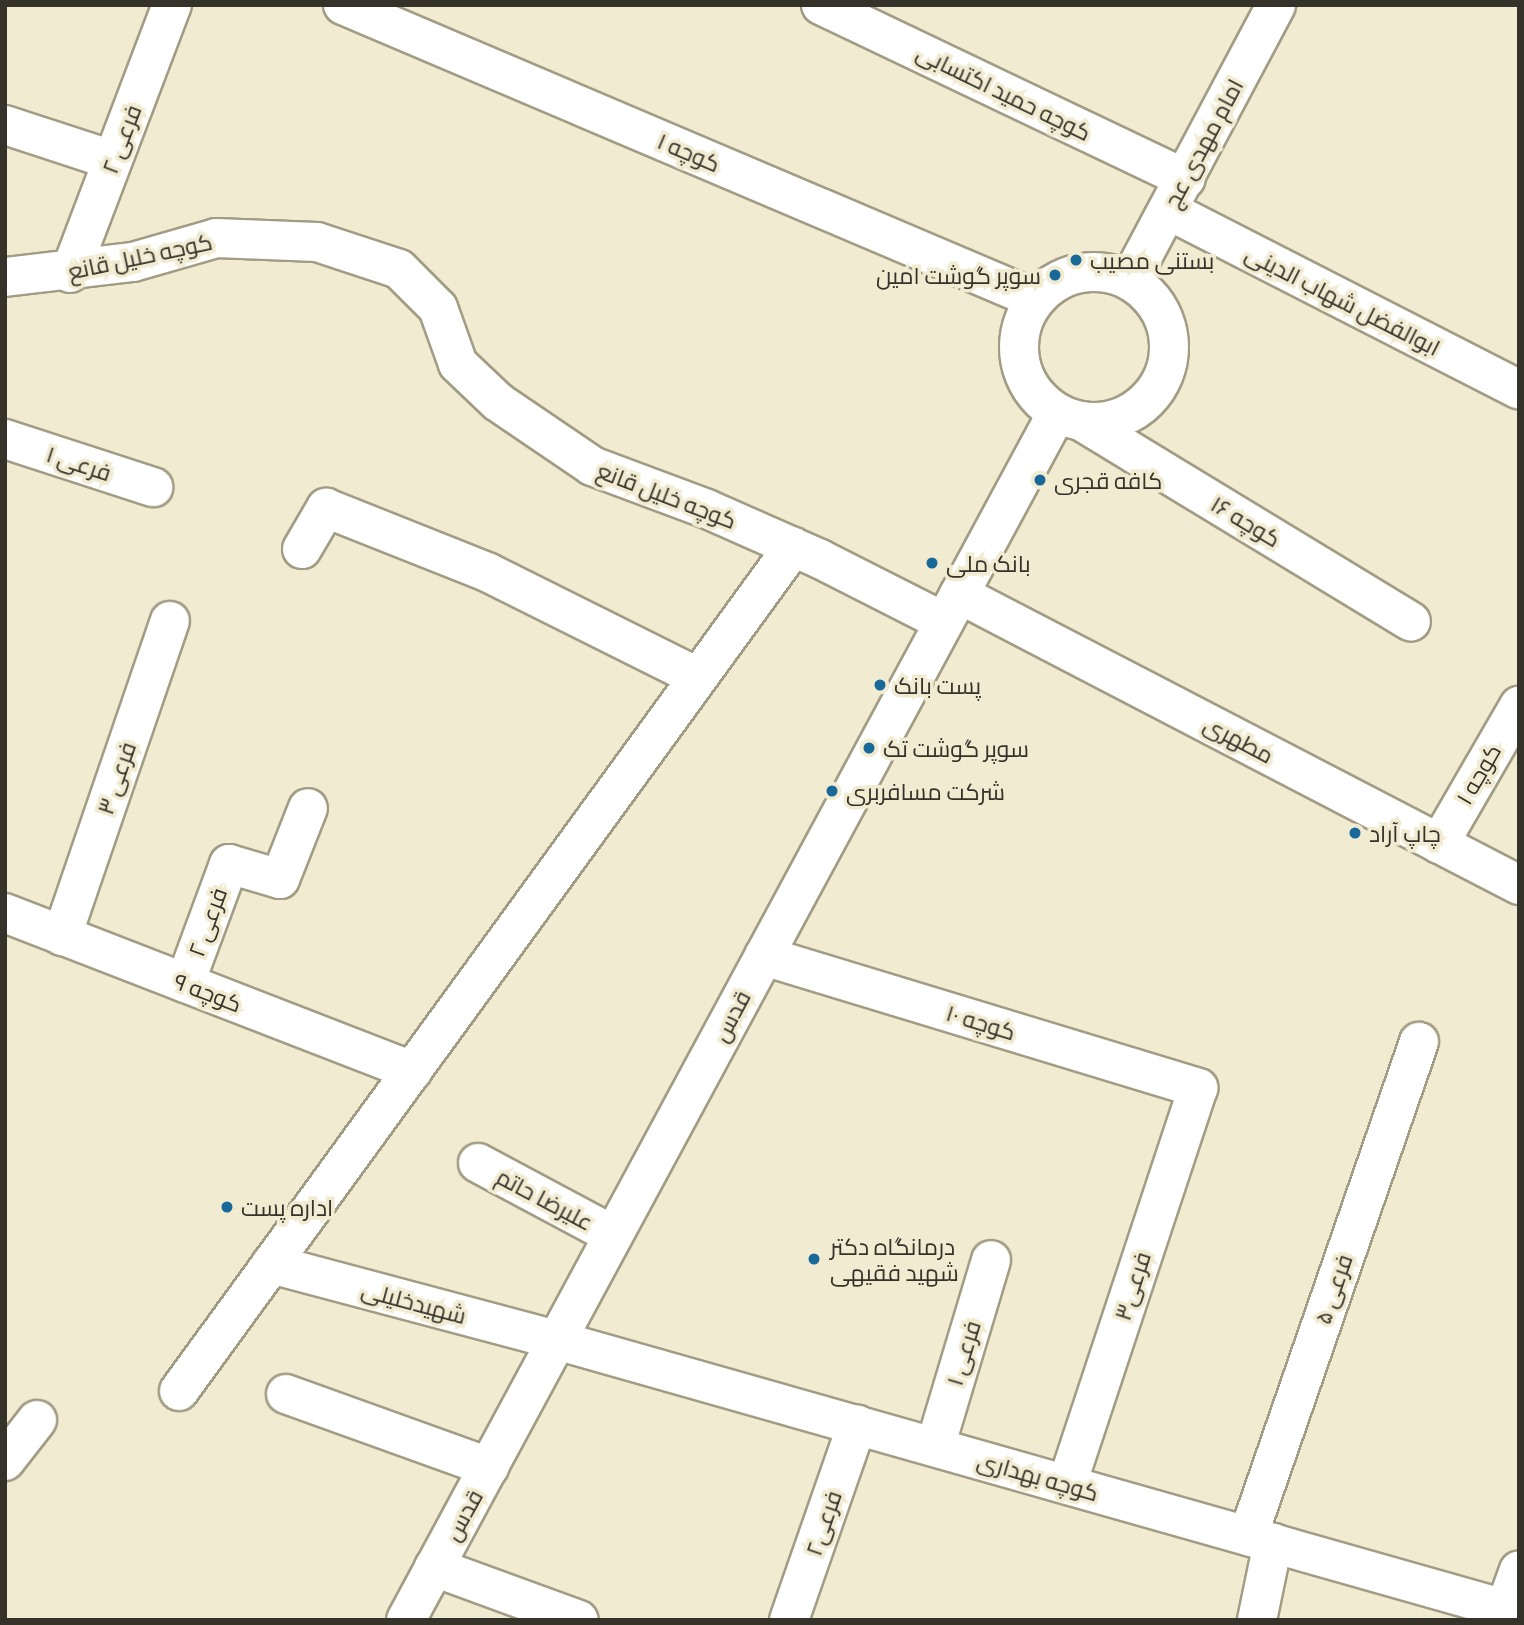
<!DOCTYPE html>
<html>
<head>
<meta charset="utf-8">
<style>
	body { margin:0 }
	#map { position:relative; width:1524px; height:1625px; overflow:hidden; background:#f1ebd2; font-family:Manrope,Cairo,sans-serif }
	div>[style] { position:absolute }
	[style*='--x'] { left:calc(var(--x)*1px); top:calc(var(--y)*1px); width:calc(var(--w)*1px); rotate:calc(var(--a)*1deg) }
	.roads { filter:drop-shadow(2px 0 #a29c84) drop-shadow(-2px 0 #a29c84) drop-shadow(0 2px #a29c84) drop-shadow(0 -2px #a29c84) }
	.minor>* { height:38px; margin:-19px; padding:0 19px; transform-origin:19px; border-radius:19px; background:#fff }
	.minor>.ring { margin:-19px; padding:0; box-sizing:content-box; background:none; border:38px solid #fff; border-radius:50% }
	.dots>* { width:19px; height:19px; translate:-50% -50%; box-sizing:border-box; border:4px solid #f1ebd2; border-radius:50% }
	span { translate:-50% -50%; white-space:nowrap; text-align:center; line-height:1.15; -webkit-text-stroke:7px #f1ebd2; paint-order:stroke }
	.street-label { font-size:23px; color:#353229 }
	.poi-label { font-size:23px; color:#353229 }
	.left { translate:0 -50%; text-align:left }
	.right { translate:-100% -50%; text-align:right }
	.frame { position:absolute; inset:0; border:7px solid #353229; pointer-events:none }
</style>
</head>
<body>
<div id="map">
	<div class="roads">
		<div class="minor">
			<i style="--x:343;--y:5;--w:752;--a:23.02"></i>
			<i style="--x:821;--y:5;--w:404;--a:25.5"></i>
			<i style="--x:5;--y:125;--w:113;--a:18.1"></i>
			<i style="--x:1168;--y:210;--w:394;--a:27.1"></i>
			<i class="ring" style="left:1019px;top:272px;width:112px;height:112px"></i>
			<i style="--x:70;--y:273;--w:287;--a:-69.2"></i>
			<i style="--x:5;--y:277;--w:129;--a:-6.7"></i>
			<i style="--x:133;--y:262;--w:86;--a:-16.1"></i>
			<i style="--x:216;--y:238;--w:101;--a:2.3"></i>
			<i style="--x:317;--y:242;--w:86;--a:18.2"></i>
			<i style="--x:399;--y:269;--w:55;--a:45"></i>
			<i style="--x:438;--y:308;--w:59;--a:70.3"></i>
			<i style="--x:458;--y:364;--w:55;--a:43.5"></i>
			<i style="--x:498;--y:402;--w:114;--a:34.2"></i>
			<i style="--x:592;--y:466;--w:123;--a:20.5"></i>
			<i style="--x:707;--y:509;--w:124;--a:23.9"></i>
			<i style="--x:820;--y:559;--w:139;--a:26.9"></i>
			<i style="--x:1130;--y:280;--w:311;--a:-62"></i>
			<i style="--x:1081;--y:421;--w:386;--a:31.3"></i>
			<i style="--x:5;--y:439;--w:156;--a:18"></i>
			<i style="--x:302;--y:549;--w:48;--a:-59.7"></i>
			<i style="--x:326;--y:508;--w:175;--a:21.7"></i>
			<i style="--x:489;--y:573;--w:233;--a:26.5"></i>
			<i style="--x:959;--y:594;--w:631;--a:27.46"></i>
			<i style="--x:1439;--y:844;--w:160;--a:-59.9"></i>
			<i style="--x:5;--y:913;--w:437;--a:21.2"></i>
			<i style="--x:62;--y:936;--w:333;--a:-71.1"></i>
			<i style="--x:764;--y:956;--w:454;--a:16.9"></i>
			<i style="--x:1198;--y:1088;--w:417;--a:108.3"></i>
			<i style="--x:185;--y:983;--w:127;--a:-69.7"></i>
			<i style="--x:229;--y:864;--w:53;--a:16.4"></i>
			<i style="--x:280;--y:879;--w:76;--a:-68.5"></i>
			<i style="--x:478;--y:1163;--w:153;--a:28.1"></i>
			<i style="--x:271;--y:1264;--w:295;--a:14.9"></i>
			<i style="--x:556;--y:1340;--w:1001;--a:15.83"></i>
			<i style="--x:179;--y:1391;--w:1044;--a:-53.96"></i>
			<i style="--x:286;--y:1394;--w:216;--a:19.8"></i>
			<i style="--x:935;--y:1447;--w:195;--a:-73.3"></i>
			<i style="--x:5;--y:1461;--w:52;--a:-52"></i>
			<i style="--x:1248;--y:1536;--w:523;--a:-70.91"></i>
			<i style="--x:434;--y:1567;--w:154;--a:20.1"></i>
			<i style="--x:1505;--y:1609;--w:41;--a:-70.3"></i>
			<i style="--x:406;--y:1620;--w:1371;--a:-61.66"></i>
			<i style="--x:789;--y:1620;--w:207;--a:-70.8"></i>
			<i style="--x:1257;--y:1620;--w:79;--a:-78.3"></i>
		</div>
	</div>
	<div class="dots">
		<i style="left:1076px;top:260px;background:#19689a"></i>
		<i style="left:1055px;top:275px;background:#19689a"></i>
		<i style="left:1040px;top:480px;background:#19689a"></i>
		<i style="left:932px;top:563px;background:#19689a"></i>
		<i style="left:880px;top:685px;background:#19689a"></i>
		<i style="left:869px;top:748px;background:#19689a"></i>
		<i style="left:832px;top:791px;background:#19689a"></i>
		<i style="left:1355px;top:833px;background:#19689a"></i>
		<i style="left:227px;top:1207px;background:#19689a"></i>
		<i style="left:814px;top:1259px;background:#19689a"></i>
	</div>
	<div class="street-label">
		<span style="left:1004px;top:92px;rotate:26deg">کوچه حمید اکتسابی</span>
		<span style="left:121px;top:139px;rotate:-69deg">فرعی ۲</span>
		<span style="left:1203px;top:143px;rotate:-62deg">امام مهدی عج</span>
		<span style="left:689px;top:152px;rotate:23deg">کوچه ۱</span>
		<span style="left:140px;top:256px;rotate:-12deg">کوچه خلیل قانع</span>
		<span style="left:1343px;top:300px;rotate:27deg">ابوالفضل شهاب الدینی</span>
		<span style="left:79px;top:463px;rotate:18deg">فرعی ۱</span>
		<span style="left:667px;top:495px;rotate:21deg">کوچه خلیل قانع</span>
		<span style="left:1246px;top:521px;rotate:31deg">کوچه ۱۶</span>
		<span style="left:1239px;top:739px;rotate:28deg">مطهری</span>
		<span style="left:1478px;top:774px;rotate:-60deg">کوچه ۱</span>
		<span style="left:116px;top:778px;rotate:-71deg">فرعی ۳</span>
		<span style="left:207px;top:922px;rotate:-70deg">فرعی ۲</span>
		<span style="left:208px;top:992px;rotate:21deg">کوچه ۹</span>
		<span style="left:731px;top:1016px;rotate:-62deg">قدس</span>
		<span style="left:981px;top:1022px;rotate:17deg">کوچه ۱۰</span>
		<span style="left:545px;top:1199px;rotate:28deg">علیرضا حاتم</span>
		<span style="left:1132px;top:1286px;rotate:-72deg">فرعی۳</span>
		<span style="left:1333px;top:1289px;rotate:-71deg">فرعی ۵</span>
		<span style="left:414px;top:1302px;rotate:15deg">شهیدخلیلی</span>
		<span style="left:963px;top:1353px;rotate:-73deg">فرعی ۱</span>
		<span style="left:1038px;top:1476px;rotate:16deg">کوچه بهداری</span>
		<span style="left:463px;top:1515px;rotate:-61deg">قدس</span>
		<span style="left:823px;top:1523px;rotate:-71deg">فرعی۲</span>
	</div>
	<div class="poi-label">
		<span class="left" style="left:1090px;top:260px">بستنی مصیب</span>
		<span class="right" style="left:1041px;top:275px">سوپر گوشت امین</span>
		<span class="left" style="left:1054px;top:480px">کافه قجری</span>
		<span class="left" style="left:946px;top:563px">بانک ملی</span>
		<span class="left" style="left:894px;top:685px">پست بانک</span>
		<span class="left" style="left:883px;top:748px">سوپر گوشت تک</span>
		<span class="left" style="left:846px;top:791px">شرکت مسافربری</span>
		<span class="left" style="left:1369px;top:833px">چاپ آراد</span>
		<span class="left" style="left:241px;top:1207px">اداره پست</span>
		<span class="left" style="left:830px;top:1259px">درمانگاه دکتر<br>شهید فقیهی</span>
	</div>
	<div class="frame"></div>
</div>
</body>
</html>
